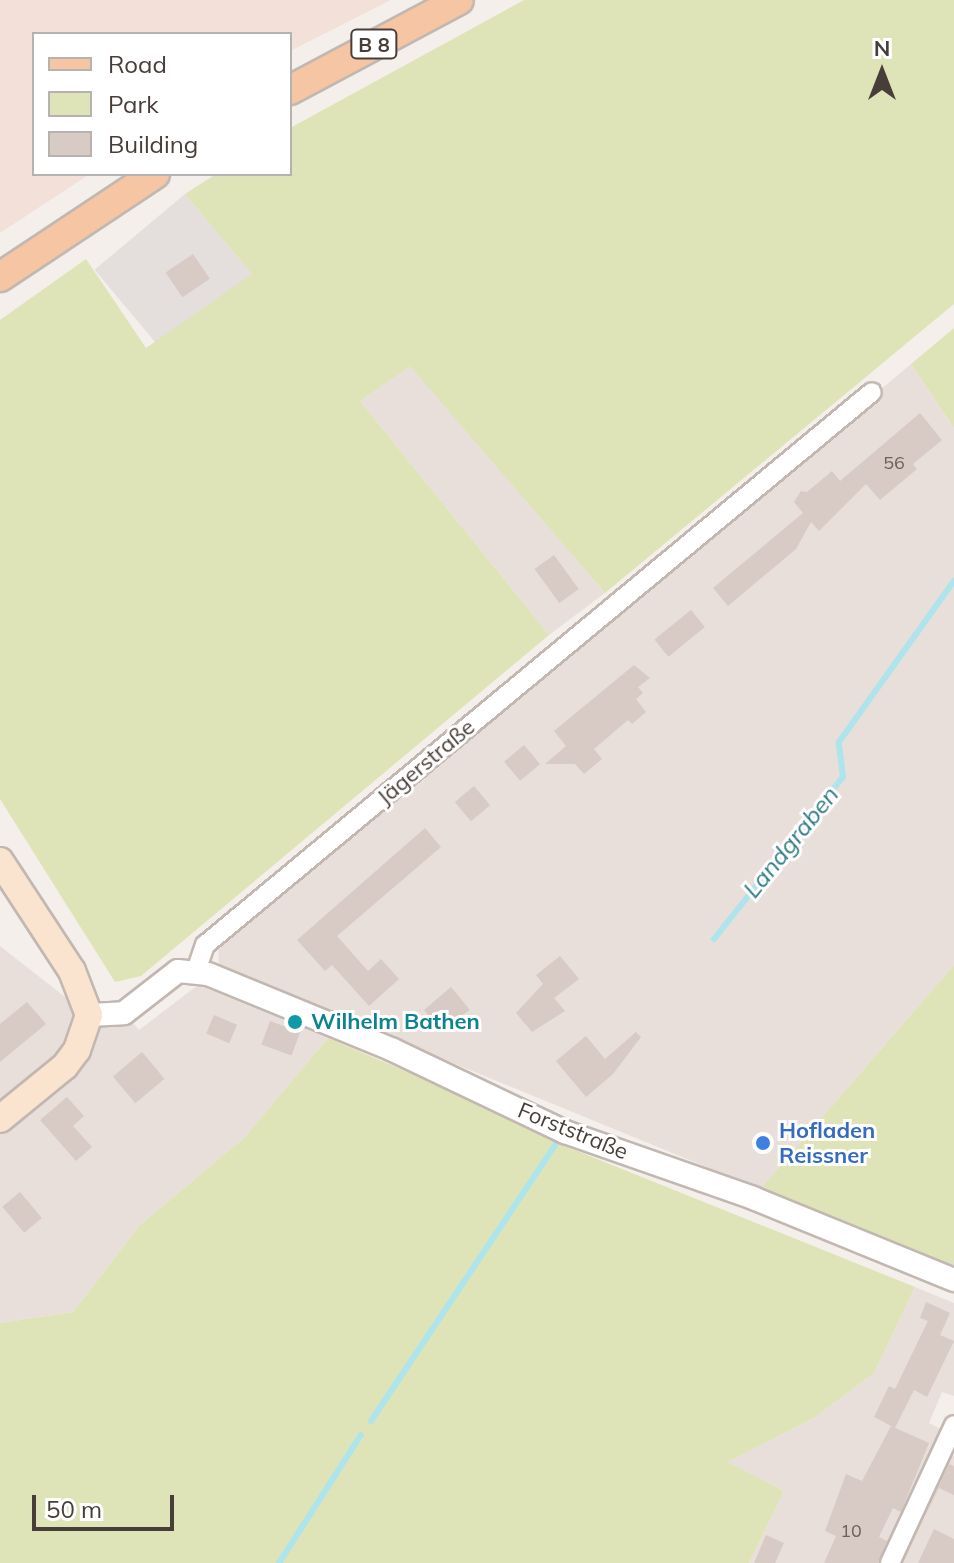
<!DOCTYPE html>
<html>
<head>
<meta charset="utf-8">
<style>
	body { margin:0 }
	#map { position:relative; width:954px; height:1563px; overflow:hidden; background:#f4efeb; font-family:Mulish,sans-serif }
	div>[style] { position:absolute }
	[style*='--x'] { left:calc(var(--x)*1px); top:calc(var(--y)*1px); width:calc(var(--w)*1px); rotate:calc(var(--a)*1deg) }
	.residential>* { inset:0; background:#e8dfda }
	.commercial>* { inset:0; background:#f3e0d9 }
	.industrial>* { inset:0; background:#e4dedc; transform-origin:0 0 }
	.green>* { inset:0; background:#dee4b8 }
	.stream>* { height:6px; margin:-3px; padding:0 3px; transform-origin:3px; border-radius:3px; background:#aee4eb }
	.building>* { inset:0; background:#d8cac4; transform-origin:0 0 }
	.roads { filter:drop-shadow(2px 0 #c2b7b1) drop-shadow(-2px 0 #c2b7b1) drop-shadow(0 2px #c2b7b1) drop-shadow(0 -2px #c2b7b1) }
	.minor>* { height:18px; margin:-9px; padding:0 9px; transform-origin:9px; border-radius:9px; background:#fff }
	.tertiary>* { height:22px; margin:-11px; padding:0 11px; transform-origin:11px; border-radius:11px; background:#fff }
	.secondary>* { height:26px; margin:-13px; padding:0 13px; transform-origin:13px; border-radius:13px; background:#fae3cf }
	.primary>* { height:28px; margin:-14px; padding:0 14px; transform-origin:14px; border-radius:14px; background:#f6c5a3 }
	.dots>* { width:22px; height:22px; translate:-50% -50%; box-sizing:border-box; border:4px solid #fff; border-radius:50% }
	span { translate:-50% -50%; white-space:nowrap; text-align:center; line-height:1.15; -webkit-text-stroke:6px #fff; paint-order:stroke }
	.number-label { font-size:18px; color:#6c615c }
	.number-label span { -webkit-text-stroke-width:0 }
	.shield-label span { padding:2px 6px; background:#fff; border:2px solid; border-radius:6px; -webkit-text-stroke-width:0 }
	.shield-label { font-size:20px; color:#483e39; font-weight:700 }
	.street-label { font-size:22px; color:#483e39 }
	.culture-label { font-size:22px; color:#0d838f; font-weight:700 }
	.left { translate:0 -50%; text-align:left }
	.shop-label { font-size:22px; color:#366cbe; font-weight:700 }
	.water-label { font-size:24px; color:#307b84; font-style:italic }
	.legend { position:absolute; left:32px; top:32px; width:260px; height:144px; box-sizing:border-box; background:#fff; border:2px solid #b6b2b0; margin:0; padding:10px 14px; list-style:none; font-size:24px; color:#483e39 }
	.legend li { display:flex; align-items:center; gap:16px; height:40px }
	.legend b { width:40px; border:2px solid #b6b2b0 }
	.north { position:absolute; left:842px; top:32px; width:80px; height:80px; -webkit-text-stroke:6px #fff; paint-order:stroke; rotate:0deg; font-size:22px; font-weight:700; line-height:32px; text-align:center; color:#483e39 }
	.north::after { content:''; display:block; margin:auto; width:28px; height:36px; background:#483e39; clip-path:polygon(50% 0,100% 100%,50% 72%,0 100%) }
	.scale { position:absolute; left:32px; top:1495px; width:142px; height:36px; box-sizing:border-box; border:4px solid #483e39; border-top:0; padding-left:10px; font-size:24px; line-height:28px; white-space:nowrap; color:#483e39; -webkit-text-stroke:6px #fff; paint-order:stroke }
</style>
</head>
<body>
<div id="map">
	<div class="residential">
		<i style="clip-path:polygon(911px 364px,954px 428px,954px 965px,760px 1189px,219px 967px,218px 944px)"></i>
		<i style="clip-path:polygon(410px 365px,605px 593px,549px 635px,360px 401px)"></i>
		<i style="clip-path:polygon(0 946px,88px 1015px,124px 1013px,139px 1030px,198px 985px,328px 1038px,244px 1138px,140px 1225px,73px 1312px,0 1323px)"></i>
		<i style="clip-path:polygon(915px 1287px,954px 1303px,954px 1396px,942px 1392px,929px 1423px,947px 1432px,885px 1563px,749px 1563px,784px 1491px,726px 1462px,814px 1418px,874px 1373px)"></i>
		<i style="clip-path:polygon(945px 1453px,954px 1456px,954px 1563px,894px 1563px)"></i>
	</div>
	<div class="commercial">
		<i style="clip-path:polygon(0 0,391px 0,290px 51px,290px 34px,34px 34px,34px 174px,90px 174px,0 233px)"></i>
	</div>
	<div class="industrial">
		<i style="left:185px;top:194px;width:104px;height:118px;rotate:50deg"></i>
	</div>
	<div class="green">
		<i style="clip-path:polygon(524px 0,954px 0,954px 304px,605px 593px,410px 366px,360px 401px,549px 635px,141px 976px,115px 982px,0 799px,0 320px,86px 259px,146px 348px,252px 274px,185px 194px,216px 174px,290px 174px,290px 128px)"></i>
		<i style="clip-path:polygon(954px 328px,954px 428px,911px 364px)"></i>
		<i style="clip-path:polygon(954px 965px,954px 1268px,760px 1189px)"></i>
		<i style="clip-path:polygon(328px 1038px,564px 1139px,565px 1146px,915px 1287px,874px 1373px,814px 1418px,727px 1462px,784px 1491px,749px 1563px,0 1563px,0 1323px,73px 1312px,140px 1225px,244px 1138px)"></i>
	</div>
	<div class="stream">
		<i style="--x:714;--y:939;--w:207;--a:-51.5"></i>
		<i style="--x:843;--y:777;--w:35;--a:-97"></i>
		<i style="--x:839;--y:742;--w:198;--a:-54.5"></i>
		<i style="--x:371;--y:1421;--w:332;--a:-56.3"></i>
		<i style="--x:279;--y:1563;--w:152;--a:-57.4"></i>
	</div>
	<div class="building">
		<i style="left:193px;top:254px;width:30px;height:33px;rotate:56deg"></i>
		<i style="clip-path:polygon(920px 413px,942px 440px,913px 464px,917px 469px,880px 500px,866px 484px,819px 531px,811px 522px,796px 549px,728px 606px,713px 588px,803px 513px,794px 502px,801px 491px,807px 492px,832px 471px,840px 481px)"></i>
		<i style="left:554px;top:555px;width:42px;height:24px;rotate:54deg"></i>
		<i style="left:691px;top:610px;width:22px;height:47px;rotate:51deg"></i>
		<i style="clip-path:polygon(634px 665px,650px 678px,638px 687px,643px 693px,636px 699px,646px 712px,632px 724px,628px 720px,594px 749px,602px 759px,584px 774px,575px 764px,545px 764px,566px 746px,554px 731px)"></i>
		<i style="left:524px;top:745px;width:25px;height:26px;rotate:50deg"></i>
		<i style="left:474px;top:786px;width:25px;height:25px;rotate:50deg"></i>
		<i style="clip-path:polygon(425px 828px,441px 847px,337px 936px,368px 971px,381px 959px,399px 979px,369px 1006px,332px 965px,325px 971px,297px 940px)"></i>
		<i style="clip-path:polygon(560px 956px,579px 979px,554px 998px,565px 1011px,532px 1032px,516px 1013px,543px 984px,536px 975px)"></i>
		<i style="clip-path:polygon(451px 987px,470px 1010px,440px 1029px,424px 1010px)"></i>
		<i style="clip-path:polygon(27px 1002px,46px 1024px,0 1062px,0 1024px)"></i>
		<i style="left:214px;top:1015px;width:25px;height:20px;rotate:23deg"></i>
		<i style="left:270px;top:1021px;width:32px;height:25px;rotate:20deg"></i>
		<i style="clip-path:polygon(636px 1032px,641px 1037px,613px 1074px,586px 1097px,556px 1061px,586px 1036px,605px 1059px)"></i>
		<i style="left:142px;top:1052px;width:35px;height:38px;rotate:50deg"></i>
		<i style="clip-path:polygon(67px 1097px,84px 1116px,73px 1126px,92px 1147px,76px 1161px,40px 1120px)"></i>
		<i style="left:20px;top:1192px;width:34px;height:23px;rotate:50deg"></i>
		<i style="clip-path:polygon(926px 1302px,950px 1313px,940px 1335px,954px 1341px,927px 1397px,914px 1390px,895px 1428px,874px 1417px,889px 1386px,895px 1389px,928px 1321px,920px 1318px)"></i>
		<i style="clip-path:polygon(891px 1426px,929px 1443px,901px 1512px,893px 1508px,879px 1537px,887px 1541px,878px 1563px,824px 1563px,836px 1536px,825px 1531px,846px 1474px,862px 1481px)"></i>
		<i style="clip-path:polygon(949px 1464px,954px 1466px,954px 1495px,939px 1488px,923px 1522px)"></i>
		<i style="clip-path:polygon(934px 1529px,954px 1539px,954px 1563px,918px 1563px)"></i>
		<i style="clip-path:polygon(766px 1535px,784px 1543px,775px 1563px,754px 1563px)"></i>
	</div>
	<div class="roads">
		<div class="minor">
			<i style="--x:196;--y:971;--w:28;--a:-71"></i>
			<i style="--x:205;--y:945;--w:866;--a:-39.66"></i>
			<i style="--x:890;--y:1563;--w:152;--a:-65.1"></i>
		</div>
		<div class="tertiary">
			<i style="--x:89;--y:1015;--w:35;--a:-3"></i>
			<i style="--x:124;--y:1013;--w:68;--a:-37.9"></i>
			<i style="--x:178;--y:971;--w:30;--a:6"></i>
			<i style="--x:208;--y:974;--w:200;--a:22.3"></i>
			<i style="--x:393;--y:1050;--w:191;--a:25.5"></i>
			<i style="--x:565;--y:1132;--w:199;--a:19.3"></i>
			<i style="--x:753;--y:1198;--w:217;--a:22.2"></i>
		</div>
		<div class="secondary">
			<i style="--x:0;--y:861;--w:131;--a:56.8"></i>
			<i style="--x:72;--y:971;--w:47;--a:68.9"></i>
			<i style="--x:89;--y:1015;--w:37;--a:109"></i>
			<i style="--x:77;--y:1050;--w:20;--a:127"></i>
			<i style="--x:65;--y:1066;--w:84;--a:140.8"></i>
		</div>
		<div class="primary">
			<i style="--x:290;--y:90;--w:191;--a:-28"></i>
			<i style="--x:0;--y:277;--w:186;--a:-33.6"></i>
		</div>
	</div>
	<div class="dots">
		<i style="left:295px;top:1022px;background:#0f9aa8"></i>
		<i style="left:763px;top:1143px;background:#3f7fe0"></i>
	</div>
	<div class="number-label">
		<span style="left:894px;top:463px">56</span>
		<span style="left:851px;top:1531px">10</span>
	</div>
	<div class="shield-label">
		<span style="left:374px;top:44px">B 8</span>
	</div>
	<div class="street-label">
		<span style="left:426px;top:762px;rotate:-40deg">Jägerstraße</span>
		<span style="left:573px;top:1131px;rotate:22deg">Forststraße</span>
	</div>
	<div class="culture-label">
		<span class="left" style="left:311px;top:1022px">Wilhelm Bathen</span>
	</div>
	<div class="shop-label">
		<span class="left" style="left:779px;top:1143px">Hofladen<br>Reissner</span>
	</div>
	<div class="water-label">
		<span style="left:791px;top:842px;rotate:-51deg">Landgraben</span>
	</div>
	<ul class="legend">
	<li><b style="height:10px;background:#f6c5a3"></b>Road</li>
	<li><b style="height:22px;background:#dee4b8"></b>Park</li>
	<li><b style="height:22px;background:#d8cac4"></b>Building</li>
	</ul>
	<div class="north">N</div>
	<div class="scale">50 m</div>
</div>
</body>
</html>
